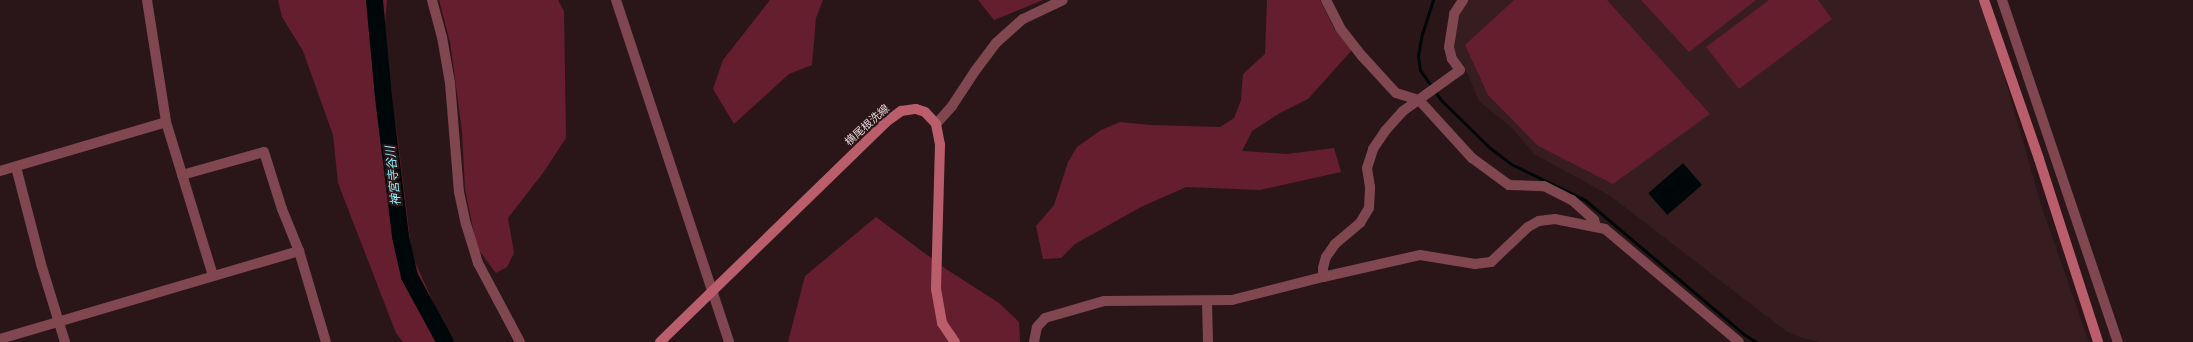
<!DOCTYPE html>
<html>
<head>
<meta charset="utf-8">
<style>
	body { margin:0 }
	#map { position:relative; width:2193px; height:342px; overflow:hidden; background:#2a1618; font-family:Manrope,"Noto Sans JP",sans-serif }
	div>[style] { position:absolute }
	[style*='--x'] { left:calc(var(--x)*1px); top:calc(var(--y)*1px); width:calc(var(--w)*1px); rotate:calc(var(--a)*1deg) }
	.built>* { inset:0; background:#371c20 }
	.green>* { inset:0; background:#651e2d }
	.water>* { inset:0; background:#000708; transform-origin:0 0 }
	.stream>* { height:3px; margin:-1.5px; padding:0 1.5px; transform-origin:1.5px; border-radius:1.5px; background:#000708 }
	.river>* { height:17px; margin:-8.5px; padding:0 8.5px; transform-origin:8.5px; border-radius:8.5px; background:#000708 }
	.street>* { height:10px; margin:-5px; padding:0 5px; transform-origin:5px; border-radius:5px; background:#814750 }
	.secondary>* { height:10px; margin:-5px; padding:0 5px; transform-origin:5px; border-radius:5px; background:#bb5e6c }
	span { translate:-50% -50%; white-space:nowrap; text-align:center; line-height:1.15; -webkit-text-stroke:4px #2a1618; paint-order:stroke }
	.street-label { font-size:11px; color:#e5d6d7 }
	.water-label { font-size:12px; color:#92edf7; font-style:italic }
</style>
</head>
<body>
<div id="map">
	<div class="built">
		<i style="clip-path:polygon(1469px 0,1978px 0,1990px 27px,2042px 208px,2089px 342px,1820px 342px,1799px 337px,1786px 331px,1609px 195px,1534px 154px,1512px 128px,1479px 101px,1467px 72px,1458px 60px,1455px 50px,1455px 32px,1459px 16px)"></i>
	</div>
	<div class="green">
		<i style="clip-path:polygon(278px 0,387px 0,383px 46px,398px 140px,412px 255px,451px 342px,403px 342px,396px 333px,338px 183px,333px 135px,303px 51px,282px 17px)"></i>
		<i style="clip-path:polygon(439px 0,558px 0,564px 11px,566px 138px,543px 173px,508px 218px,514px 253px,507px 267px,496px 273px,477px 248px,465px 189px,462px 131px,450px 42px)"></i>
		<i style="clip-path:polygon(770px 0,823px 0,816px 18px,812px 65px,789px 74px,734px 124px,713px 89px,723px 60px)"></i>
		<i style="clip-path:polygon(978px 0,1043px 0,994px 20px)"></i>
		<i style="clip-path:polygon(1267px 0,1320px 0,1335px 30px,1352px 50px,1308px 99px,1280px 113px,1252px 131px,1242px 151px,1287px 154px,1334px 148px,1341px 172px,1260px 190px,1186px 187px,1141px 207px,1075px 244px,1061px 258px,1043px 259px,1036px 226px,1054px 205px,1068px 162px,1077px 147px,1101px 130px,1120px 122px,1151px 125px,1220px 127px,1234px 118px,1241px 100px,1243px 74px,1265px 54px)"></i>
		<i style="clip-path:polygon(1514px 0,1607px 0,1710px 114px,1613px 184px,1538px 146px,1488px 95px,1465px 45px)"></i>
		<i style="clip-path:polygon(1641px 0,1756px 0,1689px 52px)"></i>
		<i style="clip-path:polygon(1769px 0,1818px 0,1832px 19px,1739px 89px,1706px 47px)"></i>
		<i style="clip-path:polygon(876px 217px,946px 269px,999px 303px,1019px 322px,1020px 342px,788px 342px,805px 276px)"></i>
	</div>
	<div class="water">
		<i style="left:1683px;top:163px;width:29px;height:46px;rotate:49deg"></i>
	</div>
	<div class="stream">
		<i style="--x:1433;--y:0;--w:35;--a:108"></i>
		<i style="--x:1422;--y:33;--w:23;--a:100"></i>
		<i style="--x:1418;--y:56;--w:14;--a:82"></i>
		<i style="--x:1420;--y:70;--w:35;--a:55"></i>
		<i style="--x:1440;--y:99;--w:70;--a:44.4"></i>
		<i style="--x:1490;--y:148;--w:26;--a:37"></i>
		<i style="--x:1511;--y:164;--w:82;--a:25.9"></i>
		<i style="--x:1585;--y:200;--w:209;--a:40.2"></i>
		<i style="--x:1745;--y:335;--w:13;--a:32"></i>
	</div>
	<div class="river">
		<i style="--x:374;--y:0;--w:97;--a:84.7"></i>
		<i style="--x:383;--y:97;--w:140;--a:83"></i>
		<i style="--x:400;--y:236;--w:41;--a:77.3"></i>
		<i style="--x:409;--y:276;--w:75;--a:61.4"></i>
	</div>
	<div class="street">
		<i style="--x:147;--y:0;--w:123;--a:81.1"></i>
		<i style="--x:166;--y:122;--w:161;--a:73"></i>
		<i style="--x:432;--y:0;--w:38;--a:75"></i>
		<i style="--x:442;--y:37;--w:47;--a:80.1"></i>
		<i style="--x:450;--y:83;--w:109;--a:85.3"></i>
		<i style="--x:459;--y:192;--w:33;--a:78"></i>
		<i style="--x:466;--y:224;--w:41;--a:72.9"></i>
		<i style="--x:478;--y:263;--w:89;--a:62"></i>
		<i style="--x:616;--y:0;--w:360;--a:71.7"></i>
		<i style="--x:1326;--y:0;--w:31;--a:63"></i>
		<i style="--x:1340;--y:28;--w:36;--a:52"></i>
		<i style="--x:1362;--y:56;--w:50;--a:47.4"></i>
		<i style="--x:1396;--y:93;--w:24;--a:17"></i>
		<i style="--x:1419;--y:100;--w:79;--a:47.6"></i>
		<i style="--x:1472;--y:158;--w:46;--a:36.1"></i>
		<i style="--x:1509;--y:185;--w:35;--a:2"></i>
		<i style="--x:1544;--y:186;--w:31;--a:27"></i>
		<i style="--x:1572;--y:200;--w:30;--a:42"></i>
		<i style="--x:1594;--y:220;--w:6;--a:72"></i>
		<i style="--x:2002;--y:0;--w:361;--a:71.3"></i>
		<i style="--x:936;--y:124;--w:24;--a:-48"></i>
		<i style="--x:952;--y:106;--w:42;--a:-56.7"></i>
		<i style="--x:975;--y:71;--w:35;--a:-53"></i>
		<i style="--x:996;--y:43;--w:36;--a:-42"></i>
		<i style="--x:1023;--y:19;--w:44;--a:-25.4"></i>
		<i style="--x:16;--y:167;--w:100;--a:75.5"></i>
		<i style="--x:41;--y:264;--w:82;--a:72.9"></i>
		<i style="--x:0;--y:171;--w:173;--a:-16.4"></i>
		<i style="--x:182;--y:175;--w:85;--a:-15.7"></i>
		<i style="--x:264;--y:152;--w:60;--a:72.5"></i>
		<i style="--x:282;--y:209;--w:45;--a:68"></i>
		<i style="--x:1323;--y:277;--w:99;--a:-12.8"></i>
		<i style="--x:1420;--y:255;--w:56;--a:9.3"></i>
		<i style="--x:1475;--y:264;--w:16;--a:-7"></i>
		<i style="--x:1491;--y:262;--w:51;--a:-43.4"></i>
		<i style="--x:1528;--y:227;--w:13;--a:-29"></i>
		<i style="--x:1539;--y:221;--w:16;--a:-7"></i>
		<i style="--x:1555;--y:219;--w:51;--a:11.3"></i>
		<i style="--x:1605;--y:229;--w:175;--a:40.1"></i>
		<i style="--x:1207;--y:301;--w:41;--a:88.6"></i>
		<i style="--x:0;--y:339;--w:312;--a:-16.4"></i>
		<i style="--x:299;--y:251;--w:95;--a:73.5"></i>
		<i style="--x:1034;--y:342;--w:15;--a:-79"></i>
		<i style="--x:1037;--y:327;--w:12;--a:-48"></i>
		<i style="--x:1045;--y:318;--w:61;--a:-16.1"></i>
		<i style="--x:1104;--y:301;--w:128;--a:-0.4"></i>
		<i style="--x:1232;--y:300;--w:94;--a:-14.2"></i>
		<i style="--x:1323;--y:277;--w:9;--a:-90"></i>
		<i style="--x:1323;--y:268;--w:11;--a:-75"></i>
		<i style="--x:1326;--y:257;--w:16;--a:-55"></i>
		<i style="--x:1335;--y:244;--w:33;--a:-40"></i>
		<i style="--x:1360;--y:223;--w:17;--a:-59"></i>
		<i style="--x:1369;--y:208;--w:21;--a:-87"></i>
		<i style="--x:1370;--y:187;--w:19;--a:-99"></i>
		<i style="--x:1367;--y:168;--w:20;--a:-72"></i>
		<i style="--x:1373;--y:149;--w:22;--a:-56"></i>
		<i style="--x:1385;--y:131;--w:27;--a:-48"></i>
		<i style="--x:1403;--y:111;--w:70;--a:-35.7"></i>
		<i style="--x:1460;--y:70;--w:14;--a:-126"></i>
		<i style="--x:1452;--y:59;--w:12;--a:-104"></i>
		<i style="--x:1449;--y:47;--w:33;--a:-81"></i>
		<i style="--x:1454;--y:14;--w:17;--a:-57"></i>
	</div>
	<div class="secondary">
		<i style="--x:1984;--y:0;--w:168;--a:70.9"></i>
		<i style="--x:2039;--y:159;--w:192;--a:72.1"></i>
		<i style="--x:660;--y:342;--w:315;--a:-44.2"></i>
		<i style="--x:886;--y:122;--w:19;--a:-36"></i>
		<i style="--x:901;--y:111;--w:15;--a:-8"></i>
		<i style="--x:916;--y:109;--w:9;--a:18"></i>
		<i style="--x:925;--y:112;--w:16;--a:47"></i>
		<i style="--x:936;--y:124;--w:21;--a:79"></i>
		<i style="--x:940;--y:145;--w:144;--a:91.6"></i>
		<i style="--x:936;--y:289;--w:35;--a:80"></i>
		<i style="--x:942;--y:323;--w:23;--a:56"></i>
	</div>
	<div class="street-label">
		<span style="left:867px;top:125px;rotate:-42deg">横尾根洗線</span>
	</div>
	<div class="water-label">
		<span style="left:393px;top:176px;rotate:-96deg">神宮寺谷川</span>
	</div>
</div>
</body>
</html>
